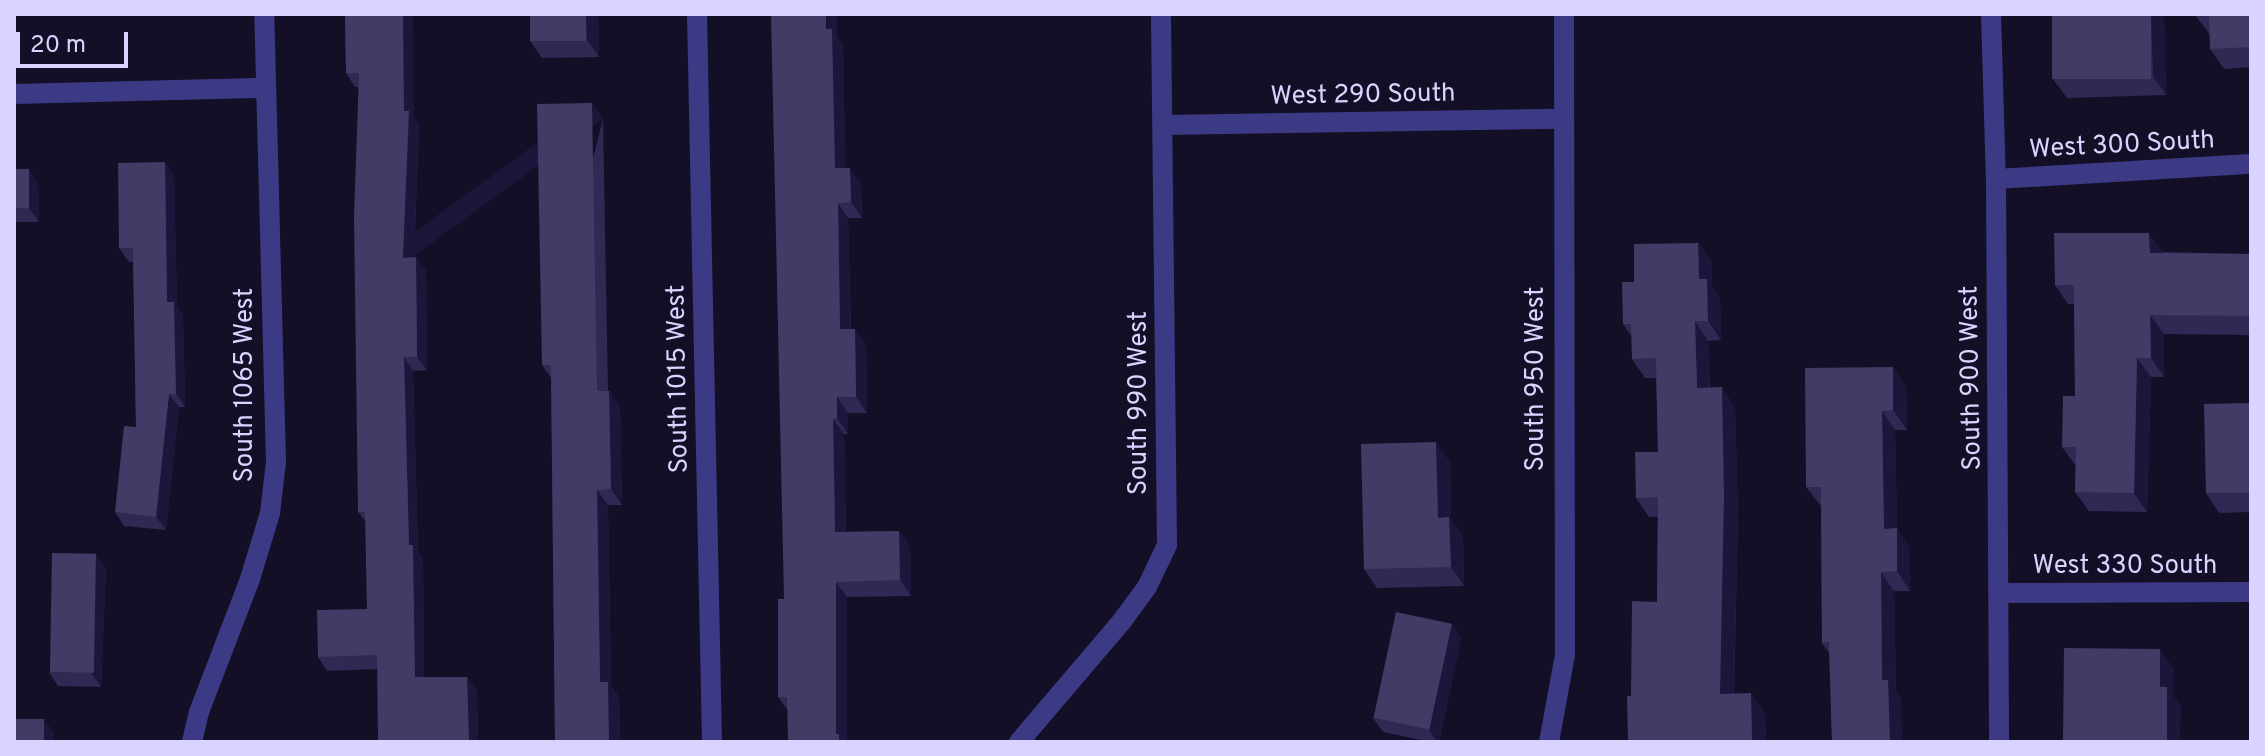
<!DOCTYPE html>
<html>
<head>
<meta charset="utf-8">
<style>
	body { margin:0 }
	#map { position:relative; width:2265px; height:756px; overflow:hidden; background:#130f26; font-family:Overpass,sans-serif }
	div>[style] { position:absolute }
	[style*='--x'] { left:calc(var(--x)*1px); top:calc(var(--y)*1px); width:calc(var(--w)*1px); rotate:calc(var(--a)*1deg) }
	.minor>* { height:20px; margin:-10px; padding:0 10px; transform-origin:10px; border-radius:10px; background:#3d3a85 }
	.wall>* { inset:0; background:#312854 }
	.shaded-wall>* { inset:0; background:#1d163a; transform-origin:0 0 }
	.building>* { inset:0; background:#433a66; transform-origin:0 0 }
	span { translate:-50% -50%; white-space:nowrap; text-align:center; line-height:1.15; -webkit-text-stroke:8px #130f26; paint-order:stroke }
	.street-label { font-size:26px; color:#d9d4ff }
	.frame { position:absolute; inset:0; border:16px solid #d9d4ff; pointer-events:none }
	.scale { position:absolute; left:16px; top:32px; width:112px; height:36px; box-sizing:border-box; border:4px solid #d9d4ff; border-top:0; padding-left:10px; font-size:24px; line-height:28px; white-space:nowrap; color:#d9d4ff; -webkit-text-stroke:6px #130f26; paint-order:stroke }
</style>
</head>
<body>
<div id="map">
	<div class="minor">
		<i style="--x:697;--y:14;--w:728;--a:88.82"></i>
		<i style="--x:1991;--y:14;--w:165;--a:88.3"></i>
		<i style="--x:1996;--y:179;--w:563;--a:89.69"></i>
		<i style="--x:14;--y:94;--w:251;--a:-1.4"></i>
		<i style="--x:1164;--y:125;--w:398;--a:-0.9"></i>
		<i style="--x:1996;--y:179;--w:255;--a:-3.4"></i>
		<i style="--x:2000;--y:593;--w:251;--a:-0.2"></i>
		<i style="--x:192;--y:742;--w:31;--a:-77"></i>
		<i style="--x:199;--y:712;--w:142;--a:-69"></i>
		<i style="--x:250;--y:579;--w:69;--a:-73.1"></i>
		<i style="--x:270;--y:513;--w:51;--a:-83.3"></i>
		<i style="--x:276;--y:462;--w:448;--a:-91.5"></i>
		<i style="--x:1019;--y:742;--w:159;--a:-49.6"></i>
		<i style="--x:1122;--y:621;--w:42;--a:-53.7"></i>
		<i style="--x:1147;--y:587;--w:47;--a:-64.5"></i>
		<i style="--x:1167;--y:545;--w:531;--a:-90.65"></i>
		<i style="--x:1549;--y:742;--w:88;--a:-79.6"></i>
		<i style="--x:1565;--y:655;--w:641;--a:-90.09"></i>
	</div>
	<div class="wall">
		<i style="clip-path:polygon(345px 14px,419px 125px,414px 257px,426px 271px,427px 370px,413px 371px,418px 552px,423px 559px,424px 677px,467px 677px,477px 691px,478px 742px,378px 742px,378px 669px,327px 671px,318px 657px,367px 609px,366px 522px,358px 512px,359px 87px,355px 87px,346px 73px)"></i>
		<i style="clip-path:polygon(598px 14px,599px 57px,542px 58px,530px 41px)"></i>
		<i style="clip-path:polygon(2052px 14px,2160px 14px,2164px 20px,2166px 95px,2067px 98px,2053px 79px)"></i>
		<i style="clip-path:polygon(2251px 14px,2251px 67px,2224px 69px,2210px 49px,2210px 35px,2196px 16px)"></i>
		<i style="clip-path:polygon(837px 37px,843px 45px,845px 168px,861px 183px,862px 218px,848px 218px,851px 329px,866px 344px,867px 413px,848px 413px,848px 434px,844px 434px,846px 532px,899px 531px,910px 546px,911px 596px,847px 597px,847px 742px,788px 711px,778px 697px,784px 599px)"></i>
		<i style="clip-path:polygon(603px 118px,608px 391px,609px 391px,620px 406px,622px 505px,608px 505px,611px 686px,619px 697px,620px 742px,555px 742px,551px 378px,542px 365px)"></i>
		<i style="clip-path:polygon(165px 162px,174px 176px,177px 306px,183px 315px,185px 407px,179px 407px,166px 530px,124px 526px,115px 512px,136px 427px,133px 262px,129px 262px,119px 248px)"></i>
		<i style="clip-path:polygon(14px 170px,38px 183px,39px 222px,14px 222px)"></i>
		<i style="clip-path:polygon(1698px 243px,1712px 262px,1712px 286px,1720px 298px,1721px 340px,1708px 341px,1710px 388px,1735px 407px,1738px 515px,1734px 694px,1765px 712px,1766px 742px,1628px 742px,1631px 696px,1657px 602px,1658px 517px,1649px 517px,1636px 498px,1658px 452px,1656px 378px,1645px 378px,1632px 359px,1632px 337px,1623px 324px,1634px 282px)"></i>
		<i style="clip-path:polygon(2163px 252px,2251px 254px,2251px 335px,2164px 334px,2164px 377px,2151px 377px,2147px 512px,2089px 511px,2075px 492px,2076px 466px,2062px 447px,2075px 396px,2074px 304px,2068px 304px,2055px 285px)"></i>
		<i style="clip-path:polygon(1906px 387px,1907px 430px,1895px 430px,1897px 529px,1910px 548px,1910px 591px,1894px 591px,1896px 691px,1901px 699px,1832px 741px,1829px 653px,1822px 643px,1821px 506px,1806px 487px)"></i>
		<i style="clip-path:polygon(2251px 403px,2251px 512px,2219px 513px,2206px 493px)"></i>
		<i style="clip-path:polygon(1450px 462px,1451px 519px,1463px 536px,1464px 586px,1377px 588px,1364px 569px)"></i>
		<i style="clip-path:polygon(106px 568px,101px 687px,58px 686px,49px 672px)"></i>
		<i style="clip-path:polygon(1452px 624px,1461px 638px,1439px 742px,1431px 742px,1383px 732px,1373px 718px)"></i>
	</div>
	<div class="shaded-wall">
		<i style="clip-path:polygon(403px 14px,413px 14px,414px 118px,419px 125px,413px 271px,403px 258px)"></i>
		<i style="clip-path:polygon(586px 14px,598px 14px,599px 57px,587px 40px)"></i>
		<i style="clip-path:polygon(826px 14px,837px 14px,837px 37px,843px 45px,846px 184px,835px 168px)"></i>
		<i style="clip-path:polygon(2151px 14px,2160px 14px,2164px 20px,2166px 95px,2153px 76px)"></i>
		<i style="left:592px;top:103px;width:19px;height:288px;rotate:54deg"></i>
		<i style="clip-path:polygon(165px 162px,174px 176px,177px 306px,183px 315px,185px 407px,176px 394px,167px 302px)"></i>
		<i style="clip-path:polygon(850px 168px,861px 183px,862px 218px,851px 202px)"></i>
		<i style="clip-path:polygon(29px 169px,38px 183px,39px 222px,29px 208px)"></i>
		<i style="clip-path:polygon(838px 203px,848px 218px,851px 345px,840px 329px)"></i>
		<i style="clip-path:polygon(2149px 233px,2163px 252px,2163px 272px,2150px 253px)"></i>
		<i style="clip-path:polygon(1698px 243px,1712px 262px,1712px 286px,1720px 298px,1721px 340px,1708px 321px,1699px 279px)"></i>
		<i style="clip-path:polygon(416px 257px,426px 271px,427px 370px,417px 357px)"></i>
		<i style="clip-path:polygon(2150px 315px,2164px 334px,2164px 377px,2151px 358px)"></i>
		<i style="clip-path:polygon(1695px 321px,1708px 341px,1710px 407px,1697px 388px)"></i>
		<i style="clip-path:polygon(855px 329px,866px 344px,867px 413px,856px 397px)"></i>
		<i style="clip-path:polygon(404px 357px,413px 371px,418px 552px,423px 559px,424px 691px,415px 677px,409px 545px)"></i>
		<i style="clip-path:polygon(2137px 358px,2151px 377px,2147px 512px,2134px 493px)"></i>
		<i style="clip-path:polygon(1893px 367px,1906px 387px,1907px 430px,1893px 410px)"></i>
		<i style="clip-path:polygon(1722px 387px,1735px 407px,1738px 515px,1733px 713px,1720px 694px)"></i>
		<i style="clip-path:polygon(609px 391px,620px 406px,622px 505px,611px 489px)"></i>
		<i style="clip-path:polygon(169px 394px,179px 407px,166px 530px,156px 517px)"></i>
		<i style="clip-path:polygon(837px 397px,848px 413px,848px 434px,837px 418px)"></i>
		<i style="clip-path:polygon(1882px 411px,1895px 430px,1897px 529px,1910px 548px,1910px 591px,1897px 571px,1884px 529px)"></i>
		<i style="clip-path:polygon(833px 419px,844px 434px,846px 548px,835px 532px)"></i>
		<i style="clip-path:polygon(1436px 442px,1450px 462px,1451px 519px,1463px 536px,1464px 586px,1451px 567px,1438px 518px)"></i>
		<i style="clip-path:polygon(597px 490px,608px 505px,611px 686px,619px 697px,620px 742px,609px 742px,600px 682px)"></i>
		<i style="clip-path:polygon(899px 531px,910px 546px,911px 596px,900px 580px)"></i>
		<i style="clip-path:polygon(96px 554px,106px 568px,101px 687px,92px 674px)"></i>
		<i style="clip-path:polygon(1881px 572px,1894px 591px,1896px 691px,1901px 699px,1903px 742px,1890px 742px,1882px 680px)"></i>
		<i style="clip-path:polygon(836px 582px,847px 597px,847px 742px,839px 742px,836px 734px)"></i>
		<i style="clip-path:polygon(1452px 624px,1461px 638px,1439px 742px,1437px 742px,1429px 730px)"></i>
		<i style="clip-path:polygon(2160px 649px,2174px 669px,2173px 695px,2181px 706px,2180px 742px,2167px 742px,2160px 687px)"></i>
		<i style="clip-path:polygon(467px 677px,477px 691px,478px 742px,469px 742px)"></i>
		<i style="clip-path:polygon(1751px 693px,1765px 712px,1766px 742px,1752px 742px)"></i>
		<i style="clip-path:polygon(44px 719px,54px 733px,53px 742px,43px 742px)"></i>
	</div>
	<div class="building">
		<i style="clip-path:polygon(345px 14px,403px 14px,404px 111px,409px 111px,403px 258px,416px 257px,417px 357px,404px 357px,409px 545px,413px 545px,415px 677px,467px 677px,469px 742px,378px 742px,377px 655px,318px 657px,317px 610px,367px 609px,365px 512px,358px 512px,354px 217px,359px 73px,346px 73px)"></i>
		<i style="left:530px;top:14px;width:56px;height:27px"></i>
		<i style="clip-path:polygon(771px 14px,826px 14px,826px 29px,832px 29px,835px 168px,850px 168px,851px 202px,838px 203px,840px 329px,855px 329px,856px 397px,837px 397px,837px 418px,833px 419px,835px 532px,899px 531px,900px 580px,836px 582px,836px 734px,839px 734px,839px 742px,788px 742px,787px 697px,778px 697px,778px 599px,784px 599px)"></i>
		<i style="left:2052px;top:14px;width:99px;height:65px"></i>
		<i style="clip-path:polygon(2196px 14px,2251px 14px,2251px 47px,2210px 49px,2209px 15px,2196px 16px)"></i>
		<i style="clip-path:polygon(592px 103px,597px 391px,609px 391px,611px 489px,597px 490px,600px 682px,608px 682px,609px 742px,555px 742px,551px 365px,542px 365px,537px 104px)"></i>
		<i style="clip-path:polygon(165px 162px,167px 302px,174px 302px,176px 394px,169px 394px,156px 517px,115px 512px,124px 426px,136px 427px,133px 248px,119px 248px,118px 163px)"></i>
		<i style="left:29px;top:169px;width:39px;height:15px;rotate:90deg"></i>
		<i style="clip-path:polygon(2054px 233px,2149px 233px,2150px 253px,2251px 254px,2251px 316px,2150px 315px,2151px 358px,2137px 358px,2134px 493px,2075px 492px,2076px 447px,2062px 447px,2063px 396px,2075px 396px,2074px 285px,2055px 285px)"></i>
		<i style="clip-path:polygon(1698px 243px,1699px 279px,1707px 279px,1708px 321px,1695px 321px,1697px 388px,1722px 387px,1724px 496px,1720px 694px,1751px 693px,1752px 742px,1628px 742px,1627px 696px,1631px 696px,1632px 601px,1657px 602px,1658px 497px,1636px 498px,1635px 452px,1658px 452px,1656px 358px,1632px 359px,1631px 324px,1623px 324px,1622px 282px,1634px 282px,1634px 244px)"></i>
		<i style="clip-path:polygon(1893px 367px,1893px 410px,1882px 411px,1884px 529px,1897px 528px,1897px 571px,1881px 572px,1882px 680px,1888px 680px,1890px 742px,1812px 742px,1832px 741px,1829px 642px,1822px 643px,1821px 487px,1806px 487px,1805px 368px)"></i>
		<i style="clip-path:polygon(2251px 403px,2251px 480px,2249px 480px,2249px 493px,2206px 493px,2204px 404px)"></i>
		<i style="clip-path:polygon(1436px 442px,1438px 518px,1449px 517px,1451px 567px,1364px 569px,1361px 444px)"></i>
		<i style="left:52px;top:553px;width:44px;height:119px;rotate:1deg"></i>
		<i style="left:1396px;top:612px;width:57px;height:108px;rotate:12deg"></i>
		<i style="clip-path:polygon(2064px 648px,2160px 649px,2160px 687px,2167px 687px,2167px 742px,2063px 742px)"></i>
		<i style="left:14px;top:719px;width:30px;height:23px"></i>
	</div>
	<div class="street-label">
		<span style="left:1363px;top:96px;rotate:-1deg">West 290 South</span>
		<span style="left:2122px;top:146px;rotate:-3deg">West 300 South</span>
		<span style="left:1972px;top:378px;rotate:-91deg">South 900 West</span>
		<span style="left:679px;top:379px;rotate:-91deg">South 1015 West</span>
		<span style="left:1537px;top:379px;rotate:-90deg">South 950 West</span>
		<span style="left:246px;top:385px;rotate:-90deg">South 1065 West</span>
		<span style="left:1140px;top:403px;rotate:-90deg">South 990 West</span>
		<span style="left:2125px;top:567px">West 330 South</span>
	</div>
	<div class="frame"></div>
	<div class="scale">20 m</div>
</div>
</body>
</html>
